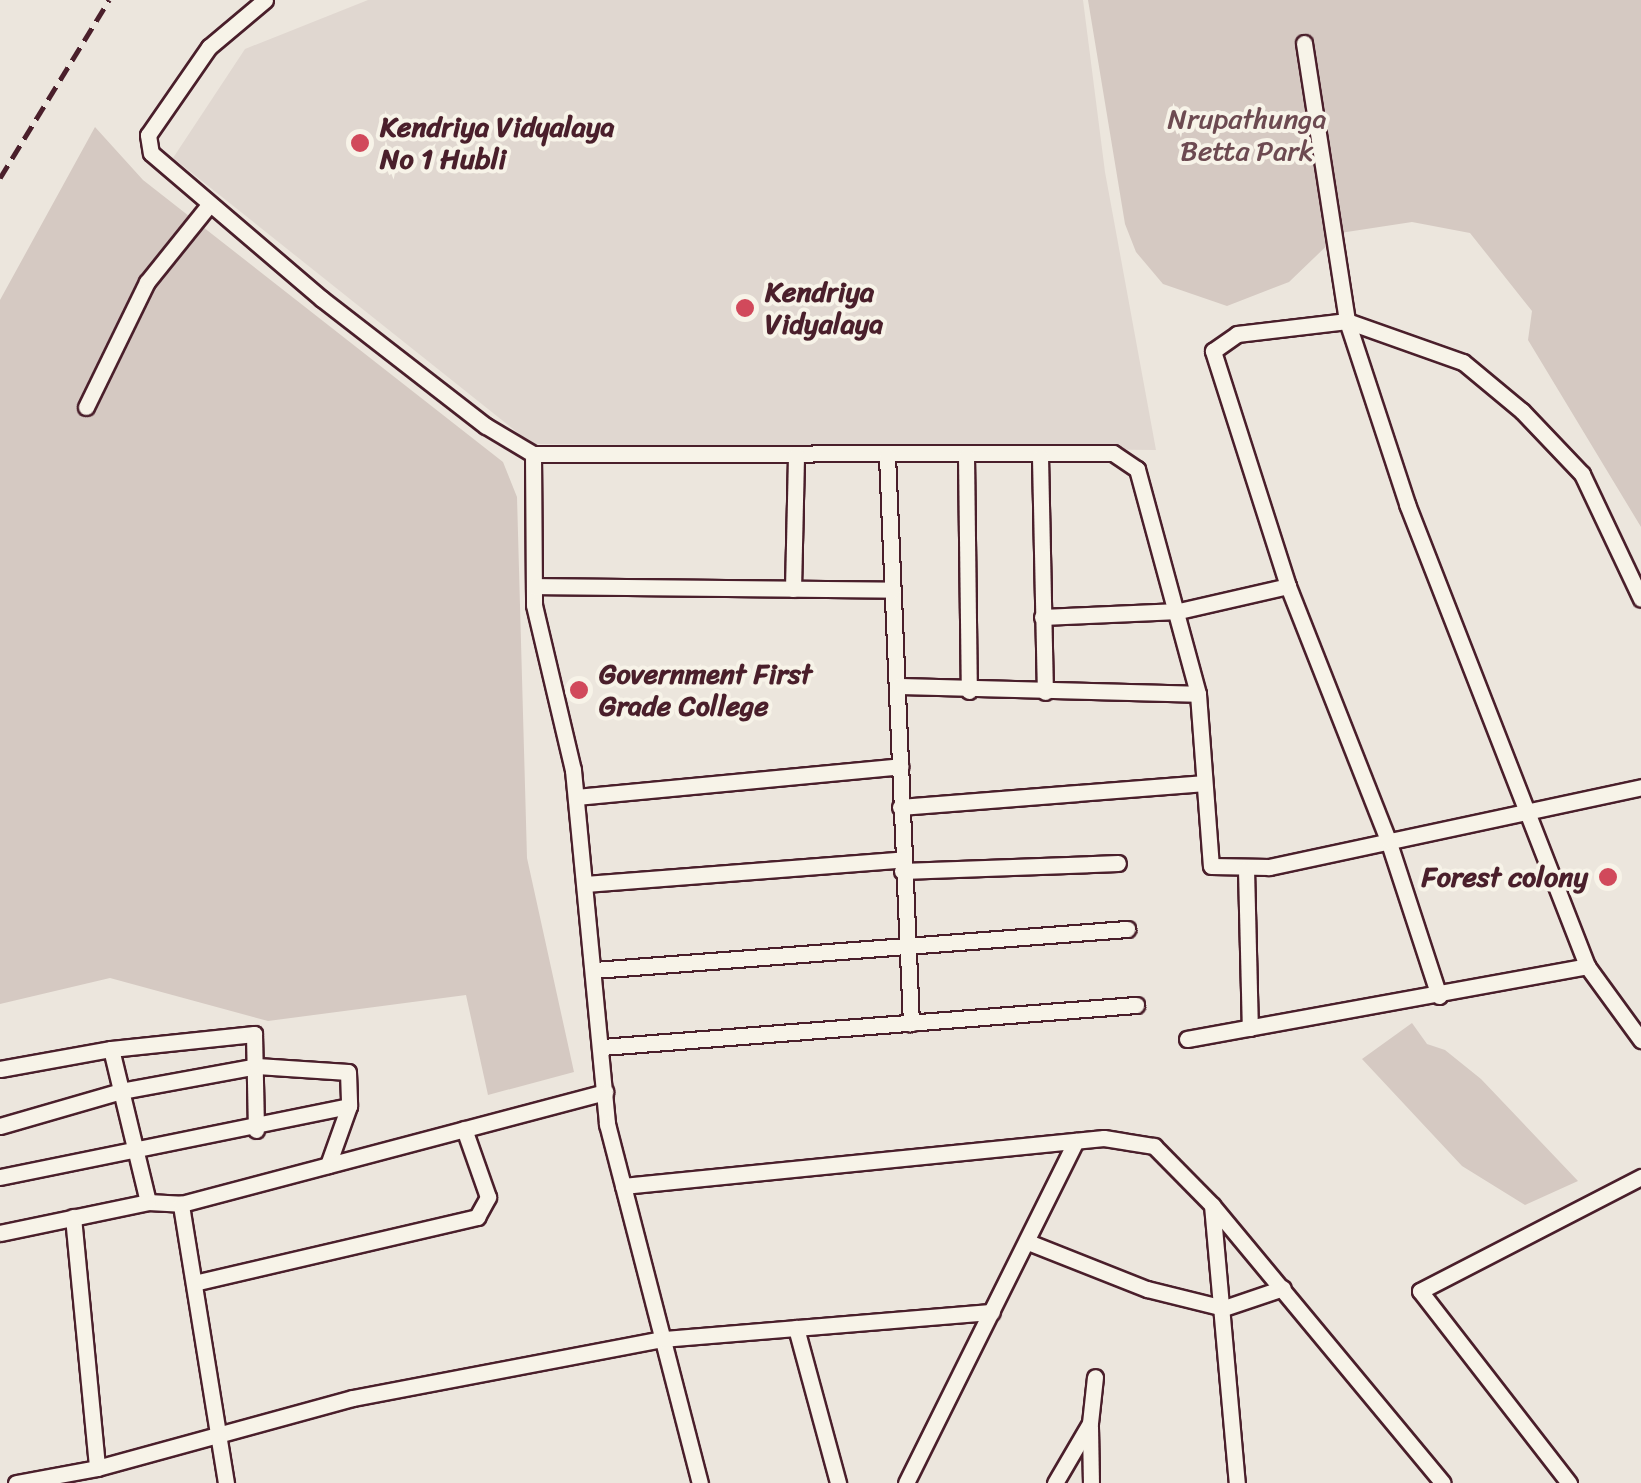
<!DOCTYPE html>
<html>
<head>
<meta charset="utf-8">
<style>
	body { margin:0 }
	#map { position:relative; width:1641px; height:1483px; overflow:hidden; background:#ece6dd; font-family:Sriracha,sans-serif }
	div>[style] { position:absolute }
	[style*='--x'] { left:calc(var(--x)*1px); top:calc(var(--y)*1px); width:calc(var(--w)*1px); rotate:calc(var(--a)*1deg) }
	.built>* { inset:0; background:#e0d7d0 }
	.green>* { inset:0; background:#d5c9c2 }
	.roads { filter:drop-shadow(2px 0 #4a1f2b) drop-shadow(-2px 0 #4a1f2b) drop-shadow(0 2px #4a1f2b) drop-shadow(0 -2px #4a1f2b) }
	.street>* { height:15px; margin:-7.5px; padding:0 7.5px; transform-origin:7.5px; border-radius:7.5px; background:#f7f3e8 }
	.rail>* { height:5px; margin-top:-2.5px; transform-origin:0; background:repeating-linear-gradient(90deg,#4a1f2b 0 15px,transparent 0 23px) }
	.dots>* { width:28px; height:28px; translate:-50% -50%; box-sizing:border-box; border:5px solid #f7f3e8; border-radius:50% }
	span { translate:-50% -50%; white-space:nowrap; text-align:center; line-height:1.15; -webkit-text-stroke:8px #f7f3e8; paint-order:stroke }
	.park-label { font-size:28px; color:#6d4a51 }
	.poi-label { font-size:28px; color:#4a1f2b; font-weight:700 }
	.left { translate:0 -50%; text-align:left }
	.right { translate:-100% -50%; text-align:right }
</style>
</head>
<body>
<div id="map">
	<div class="built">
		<i style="clip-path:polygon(368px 0,1083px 0,1105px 172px,1156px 450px,532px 444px,173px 158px,245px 49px)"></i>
	</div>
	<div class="green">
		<i style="clip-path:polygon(1088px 0,1641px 0,1641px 527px,1528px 340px,1532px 311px,1470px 233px,1412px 222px,1340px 233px,1289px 282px,1227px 306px,1163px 284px,1136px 252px,1125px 224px)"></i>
		<i style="clip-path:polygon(95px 127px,143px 180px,503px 462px,517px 497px,527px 858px,574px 1072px,488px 1095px,466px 995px,268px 1021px,110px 978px,0 1004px,0 300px)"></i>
		<i style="clip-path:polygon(1412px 1023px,1427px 1044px,1445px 1050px,1481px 1079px,1578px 1181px,1525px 1205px,1462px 1166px,1362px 1059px)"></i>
	</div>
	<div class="roads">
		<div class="street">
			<i style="--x:265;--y:0;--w:73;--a:140"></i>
			<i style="--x:209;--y:47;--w:107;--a:124.7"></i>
			<i style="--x:148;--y:135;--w:18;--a:81"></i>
			<i style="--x:151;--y:153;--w:225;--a:40.5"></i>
			<i style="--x:322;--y:299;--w:207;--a:37.8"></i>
			<i style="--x:486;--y:426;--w:55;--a:30.8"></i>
			<i style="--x:533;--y:454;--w:580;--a:-0.1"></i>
			<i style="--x:1113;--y:453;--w:29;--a:34"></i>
			<i style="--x:1137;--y:469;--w:233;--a:74.8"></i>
			<i style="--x:1198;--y:694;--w:172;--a:85.7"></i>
			<i style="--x:1211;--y:866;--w:58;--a:1"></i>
			<i style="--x:1269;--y:867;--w:381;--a:-12.1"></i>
			<i style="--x:1304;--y:43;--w:281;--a:81.2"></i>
			<i style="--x:1347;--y:321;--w:193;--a:71.8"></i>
			<i style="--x:1407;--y:504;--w:496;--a:68.7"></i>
			<i style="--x:86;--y:407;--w:139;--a:-64"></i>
			<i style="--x:147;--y:282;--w:99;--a:-51.2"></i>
			<i style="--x:533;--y:454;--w:151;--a:89.6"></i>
			<i style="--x:534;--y:605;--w:170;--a:76.7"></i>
			<i style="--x:573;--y:770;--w:356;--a:84.5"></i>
			<i style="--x:607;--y:1124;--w:371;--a:75.5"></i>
			<i style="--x:887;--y:456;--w:568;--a:87.58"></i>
			<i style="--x:966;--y:456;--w:235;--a:89.3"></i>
			<i style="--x:1040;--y:457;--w:235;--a:88.8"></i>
			<i style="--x:534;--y:586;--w:359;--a:0.6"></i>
			<i style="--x:793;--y:589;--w:134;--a:-88.7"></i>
			<i style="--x:1042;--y:617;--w:137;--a:-2.5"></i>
			<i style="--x:1179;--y:611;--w:112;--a:-12.9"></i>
			<i style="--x:898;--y:686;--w:300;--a:1.5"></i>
			<i style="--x:576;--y:797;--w:326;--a:-5.4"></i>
			<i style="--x:900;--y:807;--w:303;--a:-4.5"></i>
			<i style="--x:1246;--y:869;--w:159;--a:88.6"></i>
			<i style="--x:902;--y:871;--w:216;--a:-2.1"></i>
			<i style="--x:585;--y:884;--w:315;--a:-4.4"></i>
			<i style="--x:594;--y:970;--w:535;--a:-4.4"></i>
			<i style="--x:1439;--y:996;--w:164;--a:-108.1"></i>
			<i style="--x:1388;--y:840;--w:273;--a:-111.5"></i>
			<i style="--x:1288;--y:586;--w:247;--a:-107.7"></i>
			<i style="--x:1213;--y:351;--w:29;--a:-35"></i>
			<i style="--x:1237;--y:334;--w:111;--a:-6.7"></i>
			<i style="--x:1347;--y:321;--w:123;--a:19.5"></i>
			<i style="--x:1463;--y:362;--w:77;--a:39.7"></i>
			<i style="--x:1522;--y:411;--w:87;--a:46.4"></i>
			<i style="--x:1582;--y:474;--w:138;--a:64.7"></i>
			<i style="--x:1187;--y:1039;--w:407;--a:-10.3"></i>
			<i style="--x:1587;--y:966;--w:92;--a:53.9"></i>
			<i style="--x:602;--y:1047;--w:536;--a:-4.5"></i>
			<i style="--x:111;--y:1049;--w:144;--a:-6"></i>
			<i style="--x:254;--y:1034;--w:96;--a:88.8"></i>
			<i style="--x:0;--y:1069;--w:113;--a:-10.2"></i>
			<i style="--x:111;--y:1049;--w:157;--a:76.4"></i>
			<i style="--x:148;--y:1202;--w:33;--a:3"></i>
			<i style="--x:0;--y:1126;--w:126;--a:-16.1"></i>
			<i style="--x:121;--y:1091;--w:138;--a:-10.4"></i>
			<i style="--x:257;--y:1066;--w:91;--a:3.8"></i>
			<i style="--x:348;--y:1072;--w:34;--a:88"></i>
			<i style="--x:0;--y:1177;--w:356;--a:-11.5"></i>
			<i style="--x:349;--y:1106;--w:63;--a:109.6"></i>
			<i style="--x:623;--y:1186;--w:483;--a:-5.7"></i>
			<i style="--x:1104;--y:1138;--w:51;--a:9.1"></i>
			<i style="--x:1154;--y:1146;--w:83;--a:45.5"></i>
			<i style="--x:1212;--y:1205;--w:361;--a:50.3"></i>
			<i style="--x:1212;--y:1205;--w:279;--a:84.9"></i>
			<i style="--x:73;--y:1217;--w:252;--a:84.5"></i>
			<i style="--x:0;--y:1233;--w:151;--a:-11.8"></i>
			<i style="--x:1028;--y:1242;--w:128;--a:21.6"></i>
			<i style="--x:1147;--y:1289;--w:79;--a:13.9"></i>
			<i style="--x:1224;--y:1308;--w:62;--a:-18.7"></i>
			<i style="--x:194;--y:1283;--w:291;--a:-13.1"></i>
			<i style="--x:477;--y:1217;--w:23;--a:-61"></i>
			<i style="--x:488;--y:1197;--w:72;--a:-109.4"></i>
			<i style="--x:796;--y:1328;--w:161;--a:74.8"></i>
			<i style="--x:1090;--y:1427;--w:56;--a:89"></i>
			<i style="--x:16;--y:1483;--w:82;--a:-10.5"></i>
			<i style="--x:97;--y:1468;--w:265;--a:-15.3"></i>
			<i style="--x:353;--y:1398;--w:316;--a:-10.8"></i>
			<i style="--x:663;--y:1339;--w:330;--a:-4.7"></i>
			<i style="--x:226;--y:1483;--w:283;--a:-99.2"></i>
			<i style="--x:181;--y:1204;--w:439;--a:-14.8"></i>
			<i style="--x:906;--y:1483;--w:382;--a:-63.6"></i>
			<i style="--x:1055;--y:1483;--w:69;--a:-59.7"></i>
			<i style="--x:1090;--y:1423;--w:46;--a:-83.8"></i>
			<i style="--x:1569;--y:1483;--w:243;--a:-127.8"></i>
			<i style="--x:1420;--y:1291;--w:249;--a:-27.3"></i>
		</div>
	</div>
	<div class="rail">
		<i style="--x:0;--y:178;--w:209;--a:-58.5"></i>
	</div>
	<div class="dots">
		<i style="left:360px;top:143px;background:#d1495b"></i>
		<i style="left:745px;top:308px;background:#d1495b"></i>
		<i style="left:579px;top:690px;background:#d1495b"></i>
		<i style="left:1608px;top:877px;background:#d1495b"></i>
	</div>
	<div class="park-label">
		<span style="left:1247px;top:135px">Nrupathunga<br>Betta Park</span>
	</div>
	<div class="poi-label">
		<span class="left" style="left:380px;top:143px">Kendriya Vidyalaya<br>No 1 Hubli</span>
		<span class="left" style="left:765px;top:308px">Kendriya<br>Vidyalaya</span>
		<span class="left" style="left:599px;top:690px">Government First<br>Grade College</span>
		<span class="right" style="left:1588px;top:877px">Forest colony</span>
	</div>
</div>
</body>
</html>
